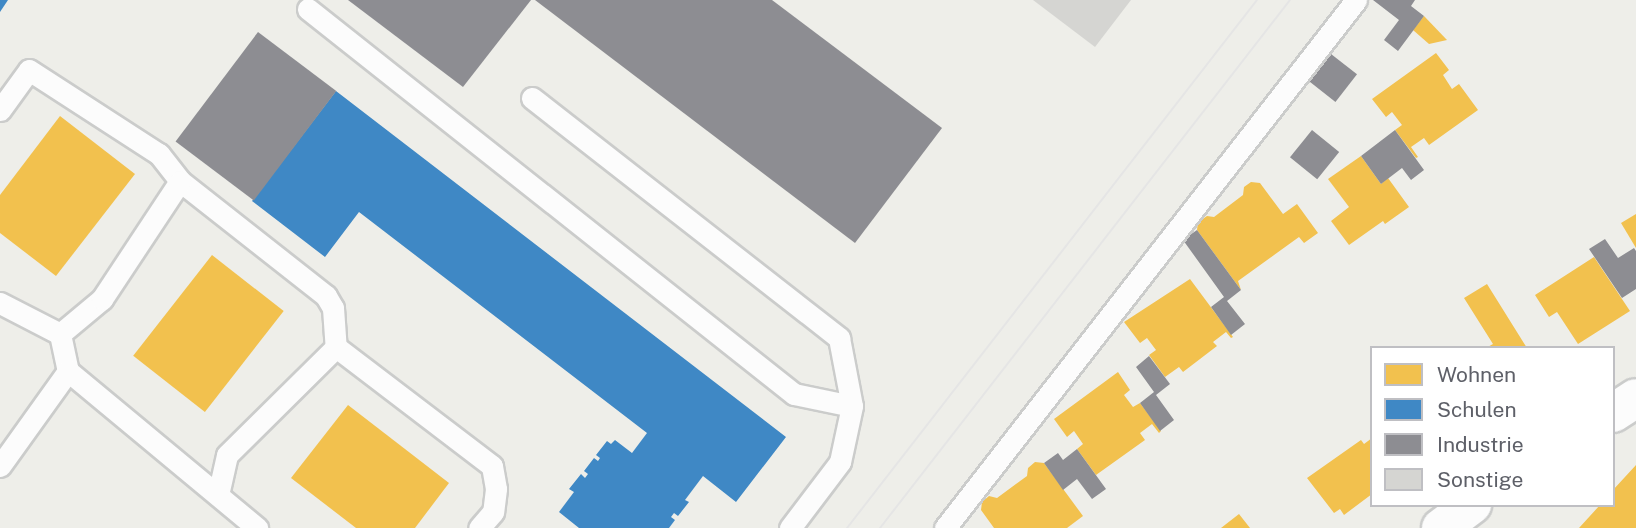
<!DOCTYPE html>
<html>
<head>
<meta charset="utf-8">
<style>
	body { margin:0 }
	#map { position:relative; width:1636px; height:528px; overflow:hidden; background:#eeeee9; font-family:"Public Sans",sans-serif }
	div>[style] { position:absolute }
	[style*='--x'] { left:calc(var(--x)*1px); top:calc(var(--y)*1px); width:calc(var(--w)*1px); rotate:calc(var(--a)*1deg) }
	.homes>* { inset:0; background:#f2c14e; transform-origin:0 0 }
	.schools>* { inset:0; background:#3f88c5 }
	.industry>* { inset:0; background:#8d8d92; transform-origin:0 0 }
	.building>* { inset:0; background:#d5d5d2 }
	.roads { filter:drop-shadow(2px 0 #cbcccb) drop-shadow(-2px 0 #cbcccb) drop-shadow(0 2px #cbcccb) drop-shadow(0 -2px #cbcccb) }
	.service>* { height:21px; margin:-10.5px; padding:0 10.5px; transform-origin:10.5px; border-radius:10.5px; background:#fcfcfc }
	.secondary>* { height:38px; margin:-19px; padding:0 19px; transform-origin:19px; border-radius:19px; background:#fcfcfc }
	.tram>* { height:2px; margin:-1px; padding:0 1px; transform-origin:1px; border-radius:1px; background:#e5e5e5 }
	span { translate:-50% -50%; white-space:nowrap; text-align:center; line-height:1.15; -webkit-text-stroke:7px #fff; paint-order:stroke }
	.legend { position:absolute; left:1370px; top:346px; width:245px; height:161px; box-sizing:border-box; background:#fff; border:2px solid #bfbfc3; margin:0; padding:9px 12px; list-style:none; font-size:21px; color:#5e6068 }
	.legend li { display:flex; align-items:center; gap:14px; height:35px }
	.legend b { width:35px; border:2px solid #bfbfc3 }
</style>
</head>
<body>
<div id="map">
	<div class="homes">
		<i style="clip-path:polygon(1424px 16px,1447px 40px,1429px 44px,1413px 30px)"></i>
		<i style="clip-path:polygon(1436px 53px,1449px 70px,1443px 75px,1452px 89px,1459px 84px,1478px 110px,1429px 145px,1424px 138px,1411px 147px,1418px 157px,1416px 158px,1395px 130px,1402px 125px,1392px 112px,1386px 117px,1372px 99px)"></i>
		<i style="clip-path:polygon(60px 116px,135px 174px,56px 276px,0 233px,0 195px)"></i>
		<i style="clip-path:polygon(1361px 156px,1381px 184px,1388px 178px,1409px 207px,1385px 224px,1383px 221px,1349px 245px,1331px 221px,1349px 207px,1328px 179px)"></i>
		<i style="clip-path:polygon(1251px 182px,1260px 183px,1283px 214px,1297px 204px,1318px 233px,1304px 243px,1299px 237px,1238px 281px,1241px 290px,1197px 230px,1198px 222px,1207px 216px,1214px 217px,1243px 195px,1244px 187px)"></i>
		<i style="clip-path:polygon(1636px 214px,1636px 248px,1621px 223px)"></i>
		<i style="left:212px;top:255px;width:91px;height:128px;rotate:38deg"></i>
		<i style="clip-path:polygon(1594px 257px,1630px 311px,1578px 344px,1557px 312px,1549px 317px,1535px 295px)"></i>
		<i style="clip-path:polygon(1190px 279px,1233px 337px,1231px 338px,1226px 332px,1213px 342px,1217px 346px,1183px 372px,1179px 367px,1165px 377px,1149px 355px,1156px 350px,1147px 338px,1140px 343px,1124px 322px)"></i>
		<i style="clip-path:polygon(1487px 284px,1527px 348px,1486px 348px,1493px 344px,1464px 298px)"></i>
		<i style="clip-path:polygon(1118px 372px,1130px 390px,1124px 395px,1133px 407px,1140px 403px,1161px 431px,1159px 433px,1152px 424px,1140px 433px,1145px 440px,1096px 475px,1077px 449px,1083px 444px,1074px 431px,1067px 437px,1054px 419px)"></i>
		<i style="clip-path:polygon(348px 405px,449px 483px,415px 528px,356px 528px,291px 478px)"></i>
		<i style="clip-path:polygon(1372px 438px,1372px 494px,1344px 515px,1340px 509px,1334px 513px,1307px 478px,1361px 440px,1364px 444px)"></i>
		<i style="clip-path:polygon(1035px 462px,1044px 463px,1083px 516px,1067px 528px,994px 528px,981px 510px,982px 502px,989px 496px,997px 498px,1027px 476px,1028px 468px)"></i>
		<i style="clip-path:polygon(1636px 465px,1636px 528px,1579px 528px,1600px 505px,1613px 505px,1613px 490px)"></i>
		<i style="clip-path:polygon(1239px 514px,1250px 528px,1221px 528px)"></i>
	</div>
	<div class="schools">
		<i style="clip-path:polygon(0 0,8px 0,0 12px)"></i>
		<i style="clip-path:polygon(336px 91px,786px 437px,736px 502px,703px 476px,685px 500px,689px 502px,678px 516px,674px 513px,671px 517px,675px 520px,669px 528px,579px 528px,559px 512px,574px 492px,569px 489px,581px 474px,585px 478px,588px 474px,584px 471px,594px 458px,598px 461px,600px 458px,596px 455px,607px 441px,611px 444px,615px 440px,632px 453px,647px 433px,359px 212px,325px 257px,252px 201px)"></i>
	</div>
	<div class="industry">
		<i style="clip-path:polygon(348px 0,531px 0,463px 87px)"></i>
		<i style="clip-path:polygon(535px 0,772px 0,942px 128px,855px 243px)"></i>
		<i style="clip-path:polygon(1373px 0,1415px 0,1411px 6px,1424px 16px,1398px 51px,1384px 40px,1399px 20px)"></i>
		<i style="left:258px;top:32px;width:98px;height:137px;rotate:37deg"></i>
		<i style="left:1331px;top:54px;width:33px;height:35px;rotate:38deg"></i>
		<i style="left:1312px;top:130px;width:35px;height:35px;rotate:39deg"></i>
		<i style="clip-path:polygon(1395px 130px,1424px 170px,1411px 180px,1402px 168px,1381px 184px,1361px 156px)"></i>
		<i style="clip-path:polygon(1197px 230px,1241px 290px,1227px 301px,1245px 324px,1231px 335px,1211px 307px,1224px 297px,1183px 240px)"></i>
		<i style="clip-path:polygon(1605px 239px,1618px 258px,1634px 248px,1636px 251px,1636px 289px,1622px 298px,1589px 249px)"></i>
		<i style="clip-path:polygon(1149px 356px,1170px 384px,1156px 395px,1174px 420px,1160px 431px,1140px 403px,1154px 392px,1136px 367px)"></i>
		<i style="clip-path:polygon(1077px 449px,1106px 489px,1092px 499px,1077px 479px,1063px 490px,1044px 463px,1058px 453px,1063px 460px)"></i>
	</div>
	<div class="building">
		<i style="clip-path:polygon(1033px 0,1131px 0,1095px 47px)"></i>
	</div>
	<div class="roads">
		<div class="service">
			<i style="--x:308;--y:9;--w:620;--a:38.39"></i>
			<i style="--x:794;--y:394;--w:59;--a:11.7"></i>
			<i style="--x:532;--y:98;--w:390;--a:38"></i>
			<i style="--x:839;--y:338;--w:69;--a:79.2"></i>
			<i style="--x:852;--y:406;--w:57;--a:102.1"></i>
			<i style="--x:840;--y:462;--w:83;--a:127.1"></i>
			<i style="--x:0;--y:110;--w:49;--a:-54.1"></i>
			<i style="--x:29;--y:70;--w:155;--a:32.9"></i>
			<i style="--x:159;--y:154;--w:34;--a:52"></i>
			<i style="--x:180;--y:181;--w:186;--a:38.2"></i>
			<i style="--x:326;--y:296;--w:14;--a:60"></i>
			<i style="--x:333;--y:308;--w:39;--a:86"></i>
			<i style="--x:336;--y:347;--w:196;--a:37.3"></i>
			<i style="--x:492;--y:466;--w:23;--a:80"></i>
			<i style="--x:496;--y:489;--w:23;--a:97"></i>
			<i style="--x:493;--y:512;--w:21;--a:131"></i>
			<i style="--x:0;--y:303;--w:68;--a:27.3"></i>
			<i style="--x:60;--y:334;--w:55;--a:-39.8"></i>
			<i style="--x:102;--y:299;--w:141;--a:-56.5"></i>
			<i style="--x:60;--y:334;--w:38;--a:78"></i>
			<i style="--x:68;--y:371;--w:246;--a:39.7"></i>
			<i style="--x:0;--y:466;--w:117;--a:-54.4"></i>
			<i style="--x:218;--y:495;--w:41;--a:-77.3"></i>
			<i style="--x:227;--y:455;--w:153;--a:-44.7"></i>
			<i style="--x:945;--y:528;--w:669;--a:-52.1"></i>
		</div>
		<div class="secondary">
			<i style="--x:1613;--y:413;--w:27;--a:-33"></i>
			<i style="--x:1441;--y:528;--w:39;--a:-37"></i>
		</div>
	</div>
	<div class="tram">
		<i style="--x:847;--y:528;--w:668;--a:-52.17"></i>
		<i style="--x:880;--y:528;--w:668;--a:-52.17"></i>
	</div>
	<ul class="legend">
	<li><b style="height:19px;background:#f2c14e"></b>Wohnen</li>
	<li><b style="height:19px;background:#3f88c5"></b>Schulen</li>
	<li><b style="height:19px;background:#8d8d92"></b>Industrie</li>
	<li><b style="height:19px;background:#d5d5d2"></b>Sonstige</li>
	</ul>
</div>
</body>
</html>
